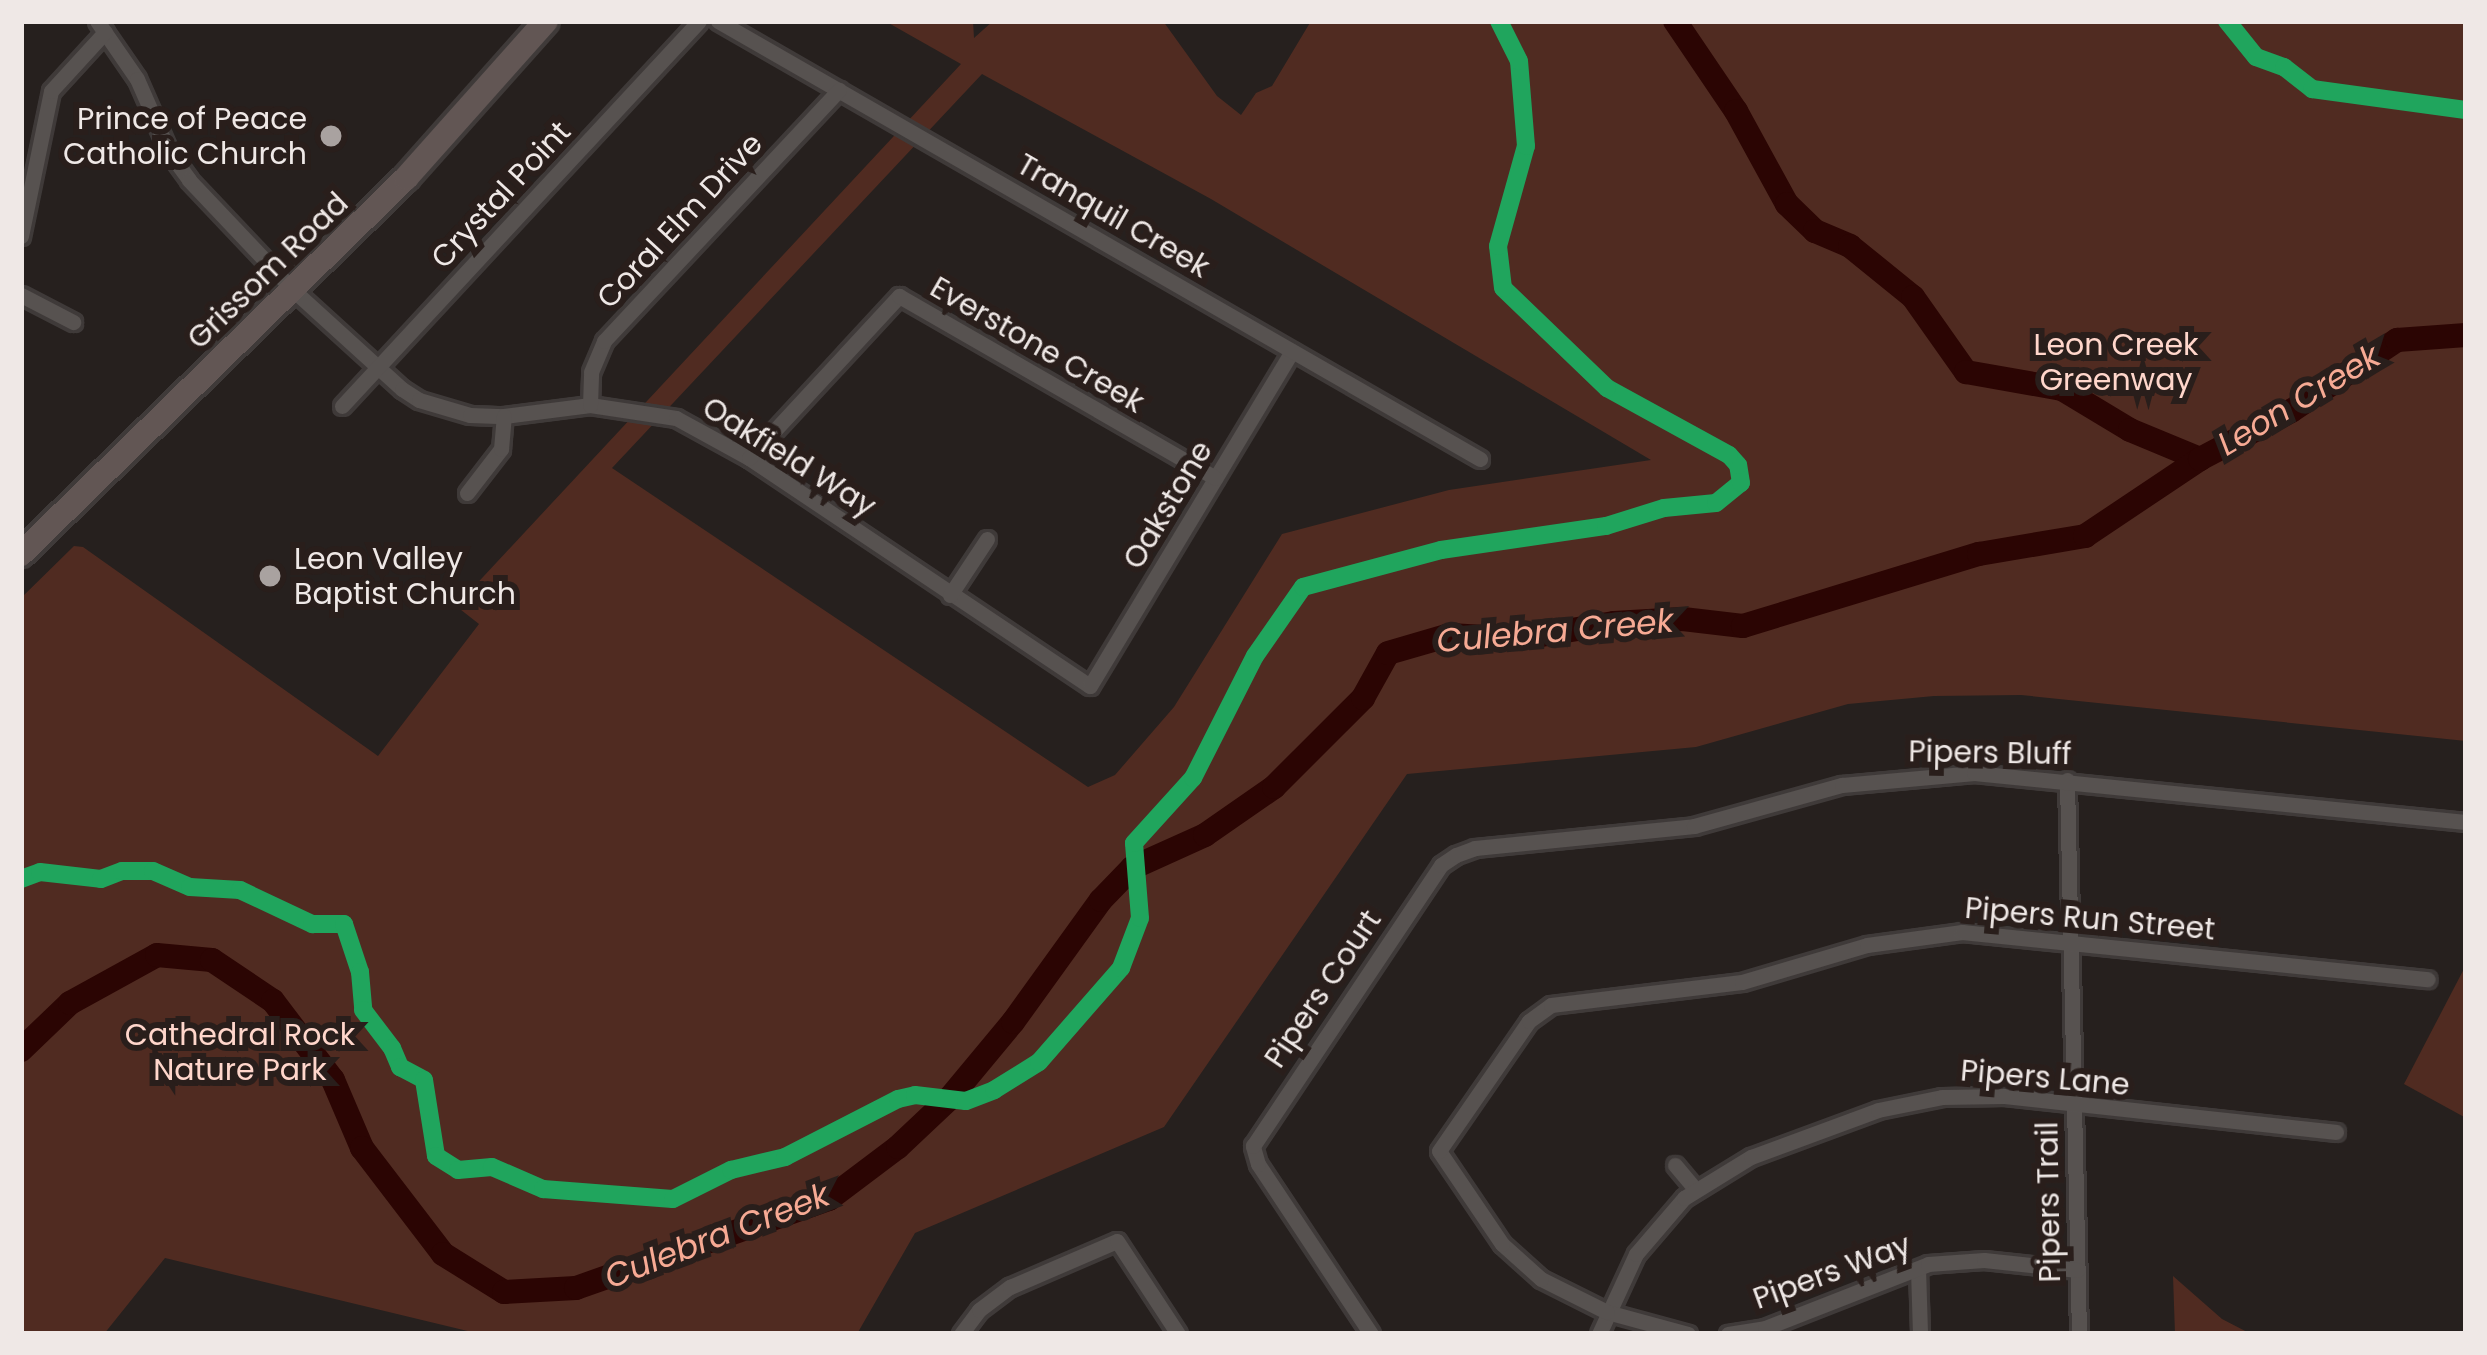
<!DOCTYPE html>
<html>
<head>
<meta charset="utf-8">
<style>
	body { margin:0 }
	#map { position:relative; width:2487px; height:1355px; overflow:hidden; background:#26201e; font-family:Poppins,sans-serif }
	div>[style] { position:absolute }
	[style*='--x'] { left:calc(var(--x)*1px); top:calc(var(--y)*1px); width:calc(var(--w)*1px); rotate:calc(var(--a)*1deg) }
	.green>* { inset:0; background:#502b21 }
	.river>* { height:24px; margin:-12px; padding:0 12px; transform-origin:12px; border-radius:12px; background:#2b0503 }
	.roads { filter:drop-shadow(3px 0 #3f3a39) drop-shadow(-3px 0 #3f3a39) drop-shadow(0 3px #3f3a39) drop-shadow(0 -3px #3f3a39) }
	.street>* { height:15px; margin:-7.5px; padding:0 7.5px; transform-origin:7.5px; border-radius:7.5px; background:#575250 }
	.primary>* { height:24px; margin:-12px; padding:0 12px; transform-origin:12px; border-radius:12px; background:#625654 }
	.cycleway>* { height:18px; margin:-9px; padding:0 9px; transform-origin:9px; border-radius:9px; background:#20a55d }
	.dots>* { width:33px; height:33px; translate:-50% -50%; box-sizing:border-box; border:6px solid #291e1b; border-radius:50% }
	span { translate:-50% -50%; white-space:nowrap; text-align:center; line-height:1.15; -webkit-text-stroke:12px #291e1b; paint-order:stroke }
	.poi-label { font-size:30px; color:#efe8e6 }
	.right { translate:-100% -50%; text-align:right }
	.left { translate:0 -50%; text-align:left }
	.street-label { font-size:30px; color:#efe8e6 }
	.park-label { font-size:30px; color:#ffd6cb }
	.water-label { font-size:33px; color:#f7aa94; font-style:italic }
	.frame { position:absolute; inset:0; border:24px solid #efe8e6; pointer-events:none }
</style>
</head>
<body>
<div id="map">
	<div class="green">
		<i style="clip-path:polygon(evenodd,885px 21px,973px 21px,974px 38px,993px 21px,1163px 21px,1217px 96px,1241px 115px,1256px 93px,1272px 86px,1311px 21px,2466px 21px,2466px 741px,2021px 695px,1934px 696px,1848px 704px,1696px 747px,1407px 774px,1164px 1127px,915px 1233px,857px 1334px,480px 1334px,165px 1258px,104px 1334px,21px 1334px,21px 598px,74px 546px,83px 547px,378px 756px,479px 624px,456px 606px,961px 64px,885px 21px,982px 74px,1211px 199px,1651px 460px,1449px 490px,1282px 534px,1174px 707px,1115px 775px,1088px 787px,612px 468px,982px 74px)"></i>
		<i style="clip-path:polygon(2466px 965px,2466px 1118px,2404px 1084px)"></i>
		<i style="clip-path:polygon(2173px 1276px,2222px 1319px,2251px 1334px,2175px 1334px)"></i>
	</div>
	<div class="river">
		<i style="--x:1675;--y:21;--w:109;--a:55.9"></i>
		<i style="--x:1736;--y:111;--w:106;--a:61.3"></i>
		<i style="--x:1787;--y:204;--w:39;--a:44"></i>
		<i style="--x:1815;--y:231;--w:38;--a:23"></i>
		<i style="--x:1850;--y:246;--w:81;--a:39"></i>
		<i style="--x:1913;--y:297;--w:92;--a:54.8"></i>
		<i style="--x:1966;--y:372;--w:97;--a:10"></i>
		<i style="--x:2062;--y:389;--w:79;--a:31.1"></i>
		<i style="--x:2130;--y:430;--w:76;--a:22.5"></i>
		<i style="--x:21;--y:1050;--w:68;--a:-43.8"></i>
		<i style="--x:70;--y:1003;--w:99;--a:-28.9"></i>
		<i style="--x:157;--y:955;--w:55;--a:5.2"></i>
		<i style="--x:212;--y:960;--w:73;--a:33.9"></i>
		<i style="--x:273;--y:1001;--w:99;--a:52.8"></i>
		<i style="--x:333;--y:1080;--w:74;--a:66.9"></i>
		<i style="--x:362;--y:1148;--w:133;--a:52.6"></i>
		<i style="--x:443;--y:1254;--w:72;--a:31.9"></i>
		<i style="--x:504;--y:1292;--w:72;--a:-3.2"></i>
		<i style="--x:576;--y:1288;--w:268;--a:-19.4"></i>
		<i style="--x:829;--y:1199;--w:86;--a:-37"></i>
		<i style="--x:898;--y:1147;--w:70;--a:-43.3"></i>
		<i style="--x:949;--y:1099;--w:100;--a:-50.3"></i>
		<i style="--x:1013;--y:1022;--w:150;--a:-54.2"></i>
		<i style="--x:1101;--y:900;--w:45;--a:-45.9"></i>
		<i style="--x:1132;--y:868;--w:80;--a:-24.3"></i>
		<i style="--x:1205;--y:835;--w:84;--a:-34.8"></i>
		<i style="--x:1274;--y:787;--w:126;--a:-45"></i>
		<i style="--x:1363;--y:698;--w:51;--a:-60.9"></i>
		<i style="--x:1388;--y:653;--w:65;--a:-16.2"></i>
		<i style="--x:1450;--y:635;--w:67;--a:3.4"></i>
		<i style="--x:1517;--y:639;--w:98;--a:-9.4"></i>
		<i style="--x:1614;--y:623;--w:69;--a:-3.3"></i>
		<i style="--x:1683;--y:619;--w:60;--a:6.7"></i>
		<i style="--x:1743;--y:626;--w:247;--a:-17"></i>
		<i style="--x:1979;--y:554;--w:108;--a:-9.6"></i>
		<i style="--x:2085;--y:536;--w:138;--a:-33.8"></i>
		<i style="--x:2200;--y:459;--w:103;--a:-27.8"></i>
		<i style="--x:2291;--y:411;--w:128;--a:-33.8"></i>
		<i style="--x:2397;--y:340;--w:69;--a:-4.1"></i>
	</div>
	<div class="roads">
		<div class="street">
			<i style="--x:97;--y:21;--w:70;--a:55.4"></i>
			<i style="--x:137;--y:79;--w:80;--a:66.3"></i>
			<i style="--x:169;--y:152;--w:34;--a:54"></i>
			<i style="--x:189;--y:180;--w:150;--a:46.6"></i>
			<i style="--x:292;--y:289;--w:149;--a:42.3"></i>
			<i style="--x:402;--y:389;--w:20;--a:33"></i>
			<i style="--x:419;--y:400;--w:53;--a:16.4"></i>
			<i style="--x:470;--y:415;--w:34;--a:2"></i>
			<i style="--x:504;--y:416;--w:87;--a:-7.3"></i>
			<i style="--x:590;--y:405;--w:87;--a:8.6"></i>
			<i style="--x:676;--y:418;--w:83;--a:28.7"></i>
			<i style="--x:749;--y:458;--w:410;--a:33.8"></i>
			<i style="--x:1090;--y:686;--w:391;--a:-58.9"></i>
			<i style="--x:718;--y:21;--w:879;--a:29.89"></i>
			<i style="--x:21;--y:236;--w:148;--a:-78.3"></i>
			<i style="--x:51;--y:91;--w:80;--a:-47.5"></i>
			<i style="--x:21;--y:295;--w:59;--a:27.4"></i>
			<i style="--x:590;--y:405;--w:33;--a:-88"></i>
			<i style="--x:591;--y:372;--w:34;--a:-67"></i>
			<i style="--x:604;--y:341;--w:344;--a:-46.9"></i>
			<i style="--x:342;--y:406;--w:525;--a:-47.16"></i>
			<i style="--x:749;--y:458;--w:221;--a:-47.2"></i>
			<i style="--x:899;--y:296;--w:365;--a:29.9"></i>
			<i style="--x:467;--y:493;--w:56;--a:-52.3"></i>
			<i style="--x:501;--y:449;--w:33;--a:-85"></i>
			<i style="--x:950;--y:595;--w:67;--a:-56.5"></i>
			<i style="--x:2067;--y:780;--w:554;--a:88.76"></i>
			<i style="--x:1675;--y:1165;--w:31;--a:50"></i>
			<i style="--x:1918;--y:1269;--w:65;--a:88.2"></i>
			<i style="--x:961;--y:1334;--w:30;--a:-53"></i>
			<i style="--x:979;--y:1310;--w:39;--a:-37"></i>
			<i style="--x:1010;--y:1287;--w:116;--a:-23.3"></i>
			<i style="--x:1117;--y:1241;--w:111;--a:56.7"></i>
			<i style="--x:1371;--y:1334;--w:204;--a:-123.6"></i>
			<i style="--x:1258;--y:1164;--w:19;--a:-106"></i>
			<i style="--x:1253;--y:1146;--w:338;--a:-56.2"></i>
			<i style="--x:1441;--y:865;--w:18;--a:-34"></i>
			<i style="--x:1456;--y:855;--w:20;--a:-20"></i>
			<i style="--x:1475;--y:848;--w:220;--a:-5.7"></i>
			<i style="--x:1694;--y:826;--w:154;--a:-15.5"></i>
			<i style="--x:1842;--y:785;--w:133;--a:-5.2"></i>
			<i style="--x:1974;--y:773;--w:494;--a:5.7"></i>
			<i style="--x:1599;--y:1334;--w:88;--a:-65.2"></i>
			<i style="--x:1636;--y:1254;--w:74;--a:-49.4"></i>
			<i style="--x:1684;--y:1198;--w:79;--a:-31.5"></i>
			<i style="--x:1751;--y:1157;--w:135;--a:-20.3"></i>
			<i style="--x:1878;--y:1110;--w:65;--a:-11.5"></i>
			<i style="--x:1942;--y:1097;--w:63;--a:-0.9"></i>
			<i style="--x:2005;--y:1096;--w:333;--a:6.2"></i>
			<i style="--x:1688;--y:1334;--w:84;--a:-164.8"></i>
			<i style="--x:1607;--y:1312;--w:74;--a:-153.4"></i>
			<i style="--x:1541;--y:1279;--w:52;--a:-138.1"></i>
			<i style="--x:1502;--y:1244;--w:112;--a:-124.1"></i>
			<i style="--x:1439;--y:1151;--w:158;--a:-55.3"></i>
			<i style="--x:1529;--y:1021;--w:27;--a:-36"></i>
			<i style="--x:1551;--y:1005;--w:192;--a:-6.9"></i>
			<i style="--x:1742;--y:982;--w:130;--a:-16.5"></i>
			<i style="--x:1867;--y:945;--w:96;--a:-7.8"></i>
			<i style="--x:1962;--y:932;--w:468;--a:5.8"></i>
			<i style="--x:1728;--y:1334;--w:37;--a:-9"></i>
			<i style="--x:1765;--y:1328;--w:175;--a:-21.4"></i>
			<i style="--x:1928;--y:1264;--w:56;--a:-4.1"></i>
			<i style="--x:1984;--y:1260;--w:94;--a:6.1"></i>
		</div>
		<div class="primary">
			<i style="--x:21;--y:554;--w:538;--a:-44.32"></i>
			<i style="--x:406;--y:178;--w:210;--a:-48.3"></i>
		</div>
	</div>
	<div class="cycleway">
		<i style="--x:2227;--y:21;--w:46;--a:51.1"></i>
		<i style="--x:2256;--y:57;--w:30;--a:20"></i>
		<i style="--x:2284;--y:67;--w:36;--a:38"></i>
		<i style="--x:2312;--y:89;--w:155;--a:7.8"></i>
		<i style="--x:21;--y:879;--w:20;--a:-20"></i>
		<i style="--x:40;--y:872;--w:61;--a:6.5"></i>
		<i style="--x:101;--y:879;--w:22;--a:-21"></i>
		<i style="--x:122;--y:871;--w:31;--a:0"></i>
		<i style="--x:153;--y:871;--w:40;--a:23.4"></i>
		<i style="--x:190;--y:887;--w:50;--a:3.4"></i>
		<i style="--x:240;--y:890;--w:80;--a:25.3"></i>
		<i style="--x:312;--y:924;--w:32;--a:0"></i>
		<i style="--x:344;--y:924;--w:51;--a:71.6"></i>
		<i style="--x:360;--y:972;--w:38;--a:85"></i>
		<i style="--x:363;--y:1010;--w:48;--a:52.7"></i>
		<i style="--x:392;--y:1048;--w:21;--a:67"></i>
		<i style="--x:400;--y:1067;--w:27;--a:28"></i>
		<i style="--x:424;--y:1080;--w:77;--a:81"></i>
		<i style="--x:436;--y:1156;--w:26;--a:32"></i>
		<i style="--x:458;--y:1170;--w:34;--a:-5"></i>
		<i style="--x:492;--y:1167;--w:56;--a:23.3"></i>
		<i style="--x:543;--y:1189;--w:130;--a:4.4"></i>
		<i style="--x:673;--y:1199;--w:65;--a:-26.6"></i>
		<i style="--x:731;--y:1170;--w:56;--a:-13.5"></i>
		<i style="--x:785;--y:1157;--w:127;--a:-27.2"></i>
		<i style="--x:898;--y:1099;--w:17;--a:-13"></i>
		<i style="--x:915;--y:1095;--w:51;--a:6.7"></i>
		<i style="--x:966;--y:1101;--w:30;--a:-21"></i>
		<i style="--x:994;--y:1090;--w:53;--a:-31.9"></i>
		<i style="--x:1039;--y:1062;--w:125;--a:-48.9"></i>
		<i style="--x:1121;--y:968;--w:53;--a:-69.2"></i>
		<i style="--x:1140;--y:918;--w:75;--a:-94.6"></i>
		<i style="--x:1134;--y:843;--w:88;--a:-47.8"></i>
		<i style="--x:1193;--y:778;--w:137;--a:-63.1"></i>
		<i style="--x:1255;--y:656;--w:84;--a:-55.2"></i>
		<i style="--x:1303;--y:587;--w:143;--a:-15"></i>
		<i style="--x:1441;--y:550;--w:167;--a:-8.3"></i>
		<i style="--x:1606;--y:526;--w:61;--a:-17.2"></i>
		<i style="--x:1664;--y:508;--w:52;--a:-5.5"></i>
		<i style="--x:1716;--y:503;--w:32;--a:-39"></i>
		<i style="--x:1741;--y:483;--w:18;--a:-99"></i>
		<i style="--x:1738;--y:465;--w:13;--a:-132"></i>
		<i style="--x:1729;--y:455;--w:139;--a:-151.2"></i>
		<i style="--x:1607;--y:388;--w:144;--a:-136.1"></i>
		<i style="--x:1503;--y:288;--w:42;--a:-96.8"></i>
		<i style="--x:1498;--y:246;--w:104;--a:-74.4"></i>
		<i style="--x:1526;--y:146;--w:85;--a:-94.7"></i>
		<i style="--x:1519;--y:61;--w:45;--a:-116.6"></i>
	</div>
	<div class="dots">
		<i style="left:331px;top:136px;background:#a9a2a0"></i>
		<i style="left:270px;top:576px;background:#a9a2a0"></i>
	</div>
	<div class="poi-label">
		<span class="right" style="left:307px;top:136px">Prince of Peace<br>Catholic Church</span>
		<span class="left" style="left:294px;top:576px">Leon Valley<br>Baptist Church</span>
	</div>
	<div class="street-label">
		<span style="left:501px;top:195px;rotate:-47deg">Crystal Point</span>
		<span style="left:1113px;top:216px;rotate:30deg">Tranquil Creek</span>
		<span style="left:680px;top:221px;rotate:-47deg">Coral Elm Drive</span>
		<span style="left:268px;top:271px;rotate:-44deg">Grissom Road</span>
		<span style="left:1037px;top:345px;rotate:30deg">Everstone Creek</span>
		<span style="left:789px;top:457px;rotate:32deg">Oakfield Way</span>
		<span style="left:1168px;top:505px;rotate:-59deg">Oakstone</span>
		<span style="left:1990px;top:753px;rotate:1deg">Pipers Bluff</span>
		<span style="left:2090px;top:919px;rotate:5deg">Pipers Run Street</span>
		<span style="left:1323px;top:989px;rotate:-56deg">Pipers Court</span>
		<span style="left:2045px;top:1078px;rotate:5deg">Pipers Lane</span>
		<span style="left:2049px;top:1202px;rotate:-91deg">Pipers Trail</span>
		<span style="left:1832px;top:1272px;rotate:-20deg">Pipers Way</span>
	</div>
	<div class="park-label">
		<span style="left:2116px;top:362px">Leon Creek<br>Greenway</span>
		<span style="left:240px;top:1052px">Cathedral Rock<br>Nature Park</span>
	</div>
	<div class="water-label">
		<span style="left:2299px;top:400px;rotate:-31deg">Leon Creek</span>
		<span style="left:1555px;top:631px;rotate:-5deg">Culebra Creek</span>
		<span style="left:717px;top:1236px;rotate:-21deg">Culebra Creek</span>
	</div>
	<div class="frame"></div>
</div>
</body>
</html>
